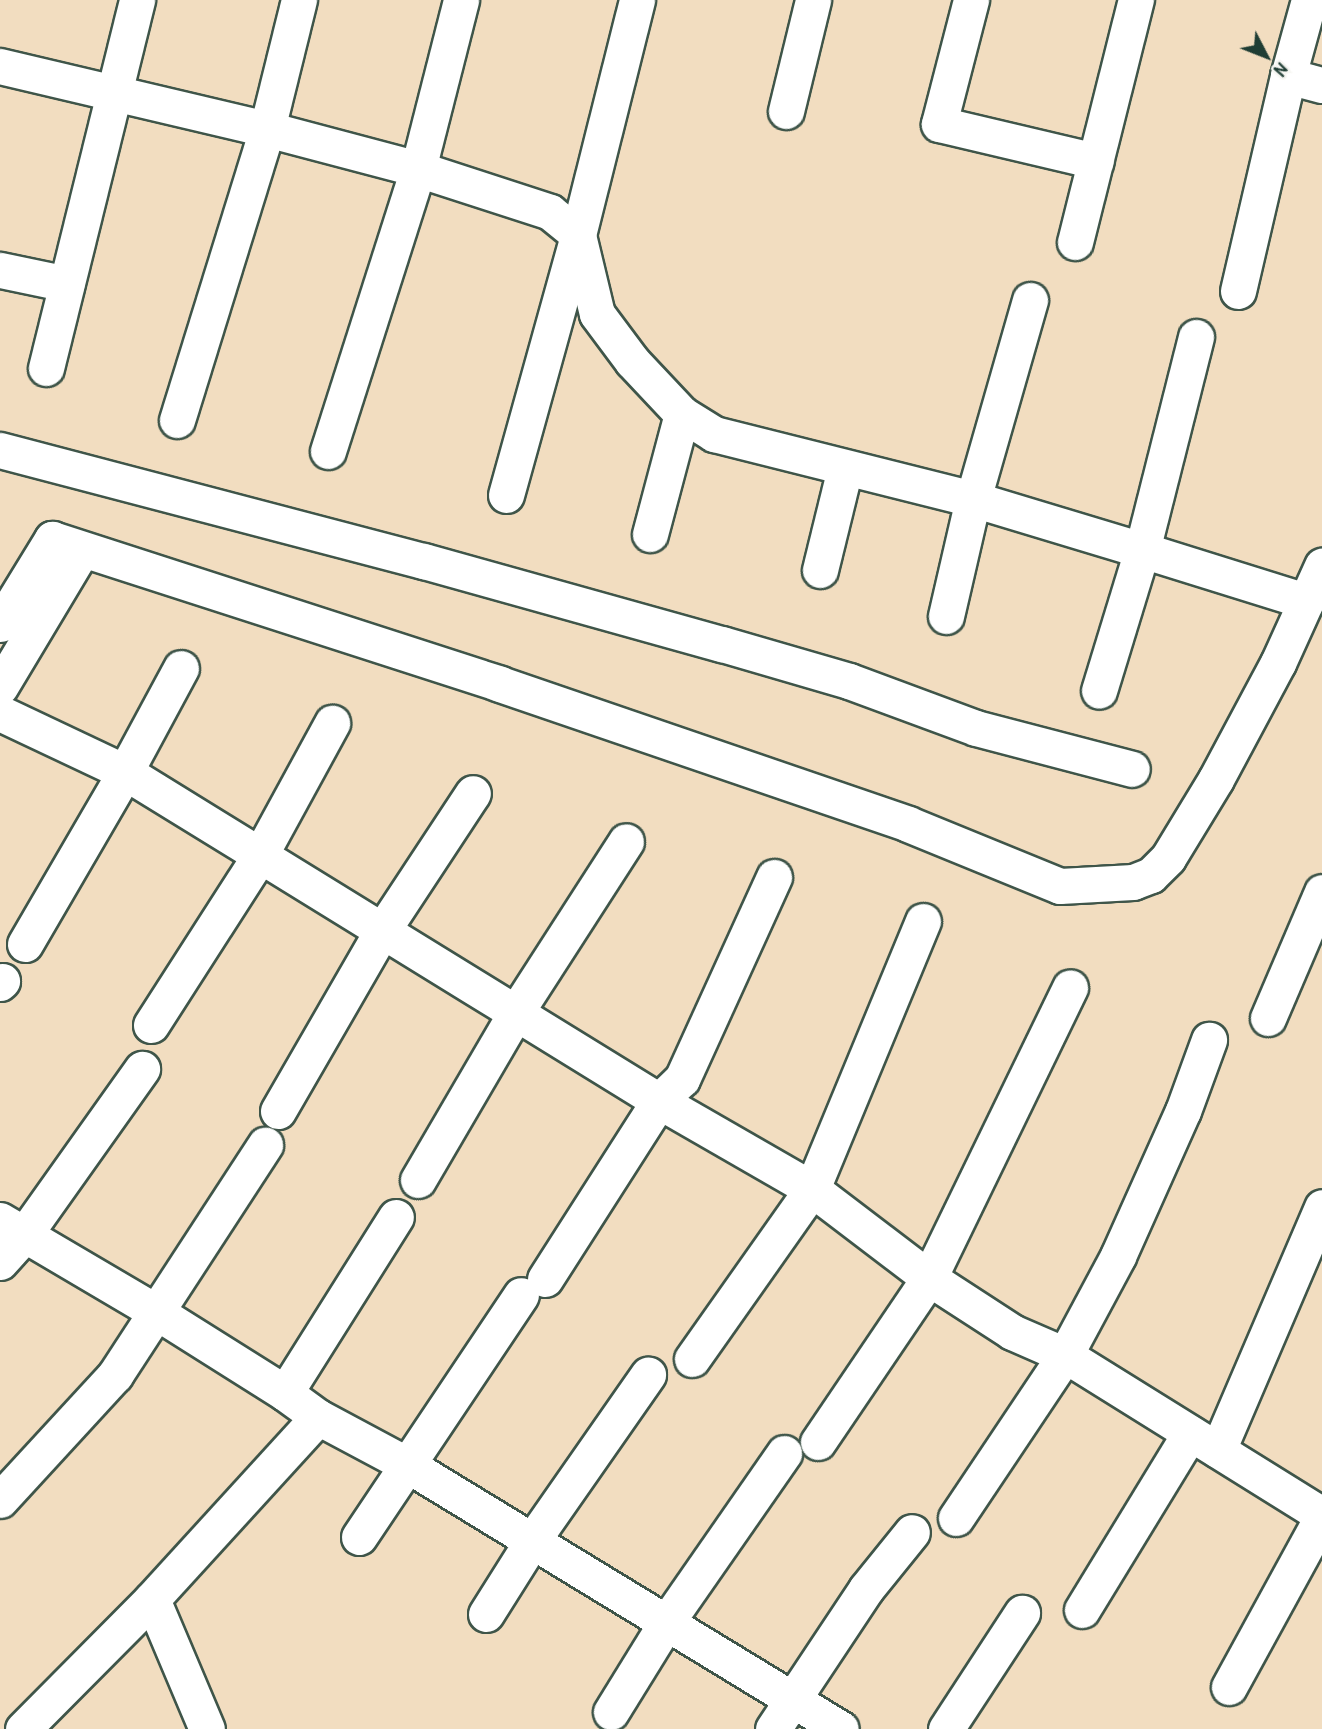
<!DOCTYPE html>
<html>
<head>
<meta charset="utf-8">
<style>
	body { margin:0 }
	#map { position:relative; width:1322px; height:1729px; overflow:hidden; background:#f2ddc0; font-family:"Patrick Hand",sans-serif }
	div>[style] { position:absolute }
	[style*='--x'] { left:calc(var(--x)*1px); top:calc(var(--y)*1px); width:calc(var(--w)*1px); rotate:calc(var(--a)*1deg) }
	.roads { filter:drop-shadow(2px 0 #3f5549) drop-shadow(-2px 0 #3f5549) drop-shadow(0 2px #3f5549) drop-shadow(0 -2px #3f5549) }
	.street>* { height:35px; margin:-17.5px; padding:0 17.5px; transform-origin:17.5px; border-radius:17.5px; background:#fff }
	span { translate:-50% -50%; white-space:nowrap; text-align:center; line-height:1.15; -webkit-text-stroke:5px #f6f6f2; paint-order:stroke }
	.north { position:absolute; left:1231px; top:21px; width:70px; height:70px; -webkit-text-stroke:5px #f6f6f2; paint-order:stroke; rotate:132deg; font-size:19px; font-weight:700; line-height:28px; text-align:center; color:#1f3d34 }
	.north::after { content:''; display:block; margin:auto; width:24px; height:32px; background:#1f3d34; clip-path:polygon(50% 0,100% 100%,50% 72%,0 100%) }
</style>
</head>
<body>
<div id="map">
	<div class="roads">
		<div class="street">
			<i style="--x:971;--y:0;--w:128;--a:104.5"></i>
			<i style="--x:939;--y:124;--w:161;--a:13.3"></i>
			<i style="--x:0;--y:66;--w:274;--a:13.3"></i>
			<i style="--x:267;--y:129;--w:156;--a:14.8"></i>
			<i style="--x:418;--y:169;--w:139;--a:18"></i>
			<i style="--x:550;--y:212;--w:36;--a:39"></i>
			<i style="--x:578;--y:235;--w:81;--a:76.5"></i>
			<i style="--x:597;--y:314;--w:59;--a:53.3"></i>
			<i style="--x:632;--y:361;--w:73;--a:46.7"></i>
			<i style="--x:682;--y:414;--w:38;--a:32"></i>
			<i style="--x:714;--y:434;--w:267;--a:14.1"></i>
			<i style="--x:973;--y:499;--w:177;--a:16.8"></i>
			<i style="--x:1142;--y:550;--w:147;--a:107"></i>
			<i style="--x:1288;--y:76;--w:35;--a:15"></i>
			<i style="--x:786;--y:111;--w:114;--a:-76.3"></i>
			<i style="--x:1075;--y:242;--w:250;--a:-75.9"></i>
			<i style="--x:0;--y:270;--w:68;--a:11.8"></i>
			<i style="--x:1238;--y:291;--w:221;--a:-76.9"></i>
			<i style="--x:1288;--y:76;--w:79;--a:-74.6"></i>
			<i style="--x:1196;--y:337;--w:220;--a:104.2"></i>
			<i style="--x:1142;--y:550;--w:172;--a:17.3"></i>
			<i style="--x:46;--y:368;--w:379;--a:-76.1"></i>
			<i style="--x:177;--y:420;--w:305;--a:-72.8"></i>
			<i style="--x:267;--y:129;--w:133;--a:-76.1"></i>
			<i style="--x:0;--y:450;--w:438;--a:14.7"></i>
			<i style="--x:424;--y:561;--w:309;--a:15.6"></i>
			<i style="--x:722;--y:644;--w:132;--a:16.2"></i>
			<i style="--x:849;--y:681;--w:135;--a:20.3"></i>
			<i style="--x:976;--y:728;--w:161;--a:14.7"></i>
			<i style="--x:328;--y:451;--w:296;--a:-72.3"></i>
			<i style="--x:418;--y:169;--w:174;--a:-75.7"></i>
			<i style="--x:506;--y:495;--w:270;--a:-74.5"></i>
			<i style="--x:578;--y:235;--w:242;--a:-75.9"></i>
			<i style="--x:650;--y:534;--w:124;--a:-75.1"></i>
			<i style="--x:820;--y:570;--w:105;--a:-76.2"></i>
			<i style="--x:946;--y:616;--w:120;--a:-77"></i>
			<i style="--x:973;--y:499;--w:207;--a:-74"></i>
			<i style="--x:0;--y:624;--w:100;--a:-58.5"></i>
			<i style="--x:52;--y:539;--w:471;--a:17.9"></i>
			<i style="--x:500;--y:684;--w:431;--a:18.9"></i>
			<i style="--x:908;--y:824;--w:164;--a:22.2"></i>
			<i style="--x:1060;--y:886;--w:73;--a:-3.1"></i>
			<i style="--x:1133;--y:882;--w:19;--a:-21"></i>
			<i style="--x:1151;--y:875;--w:24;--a:-45"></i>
			<i style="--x:1168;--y:858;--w:92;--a:-58.7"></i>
			<i style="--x:1216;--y:779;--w:132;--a:-61.9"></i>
			<i style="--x:1278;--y:663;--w:107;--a:-65.6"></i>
			<i style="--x:0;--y:687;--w:160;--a:-59.1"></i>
			<i style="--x:0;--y:713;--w:138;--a:25.3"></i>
			<i style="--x:125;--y:772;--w:627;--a:31.64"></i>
			<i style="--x:659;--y:1101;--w:177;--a:29.9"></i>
			<i style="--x:812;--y:1189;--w:147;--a:37.3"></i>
			<i style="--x:929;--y:1278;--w:99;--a:33"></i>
			<i style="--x:1012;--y:1332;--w:58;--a:23.5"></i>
			<i style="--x:1065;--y:1355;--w:303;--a:31.9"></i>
			<i style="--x:25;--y:944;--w:199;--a:-59.8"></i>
			<i style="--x:125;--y:772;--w:118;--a:-61.7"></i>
			<i style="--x:0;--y:983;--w:3;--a:-45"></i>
			<i style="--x:1268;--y:1018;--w:137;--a:-66.8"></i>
			<i style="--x:151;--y:1025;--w:200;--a:-57.3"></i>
			<i style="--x:259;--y:857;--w:153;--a:-61.4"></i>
			<i style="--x:278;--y:1111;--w:208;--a:-60"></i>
			<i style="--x:382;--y:931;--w:165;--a:-56.6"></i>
			<i style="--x:418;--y:1180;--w:194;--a:-59.7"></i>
			<i style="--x:516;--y:1012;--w:203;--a:-57.2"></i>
			<i style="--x:0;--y:1220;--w:183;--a:30.5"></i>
			<i style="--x:158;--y:1313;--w:150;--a:32.2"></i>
			<i style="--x:285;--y:1393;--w:41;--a:36"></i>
			<i style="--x:318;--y:1417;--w:100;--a:28.1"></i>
			<i style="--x:406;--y:1464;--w:509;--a:31.35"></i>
			<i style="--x:0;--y:1262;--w:36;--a:-48"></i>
			<i style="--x:24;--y:1235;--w:204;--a:-54.6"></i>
			<i style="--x:545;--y:1279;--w:211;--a:-57.4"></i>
			<i style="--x:659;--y:1101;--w:32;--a:-44"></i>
			<i style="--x:682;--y:1079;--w:222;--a:-65.5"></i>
			<i style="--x:692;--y:1359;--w:208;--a:-54.8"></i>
			<i style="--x:812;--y:1189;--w:290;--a:-67.5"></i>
			<i style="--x:285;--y:1393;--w:208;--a:-57.8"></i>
			<i style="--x:818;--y:1442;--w:198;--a:-55.9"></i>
			<i style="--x:929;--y:1278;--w:323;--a:-64.1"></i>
			<i style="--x:1218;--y:1450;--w:264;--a:-66.8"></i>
			<i style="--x:0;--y:1500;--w:170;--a:-47.4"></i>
			<i style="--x:115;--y:1375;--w:275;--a:-56.9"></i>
			<i style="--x:956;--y:1518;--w:196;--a:-56.2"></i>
			<i style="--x:1065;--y:1355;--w:112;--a:-61.8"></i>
			<i style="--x:1118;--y:1256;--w:159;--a:-65.9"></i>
			<i style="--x:1183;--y:1111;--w:76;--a:-69.9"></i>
			<i style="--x:359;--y:1537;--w:291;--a:-56.2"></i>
			<i style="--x:152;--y:1599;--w:141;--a:67.1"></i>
			<i style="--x:1082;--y:1610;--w:207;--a:-58.6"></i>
			<i style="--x:486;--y:1614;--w:86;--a:-57.8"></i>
			<i style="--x:532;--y:1541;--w:203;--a:-55.1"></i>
			<i style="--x:1229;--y:1687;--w:194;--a:-61.3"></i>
			<i style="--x:611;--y:1712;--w:105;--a:-58.3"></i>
			<i style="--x:666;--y:1623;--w:207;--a:-55.2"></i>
			<i style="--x:23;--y:1729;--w:183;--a:-45.2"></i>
			<i style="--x:152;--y:1599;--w:246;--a:-47.6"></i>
			<i style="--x:773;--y:1729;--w:168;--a:-56.4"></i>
			<i style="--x:866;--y:1589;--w:73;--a:-51.1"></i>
			<i style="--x:946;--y:1729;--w:139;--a:-56.8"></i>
		</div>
	</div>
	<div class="north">N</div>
</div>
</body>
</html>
